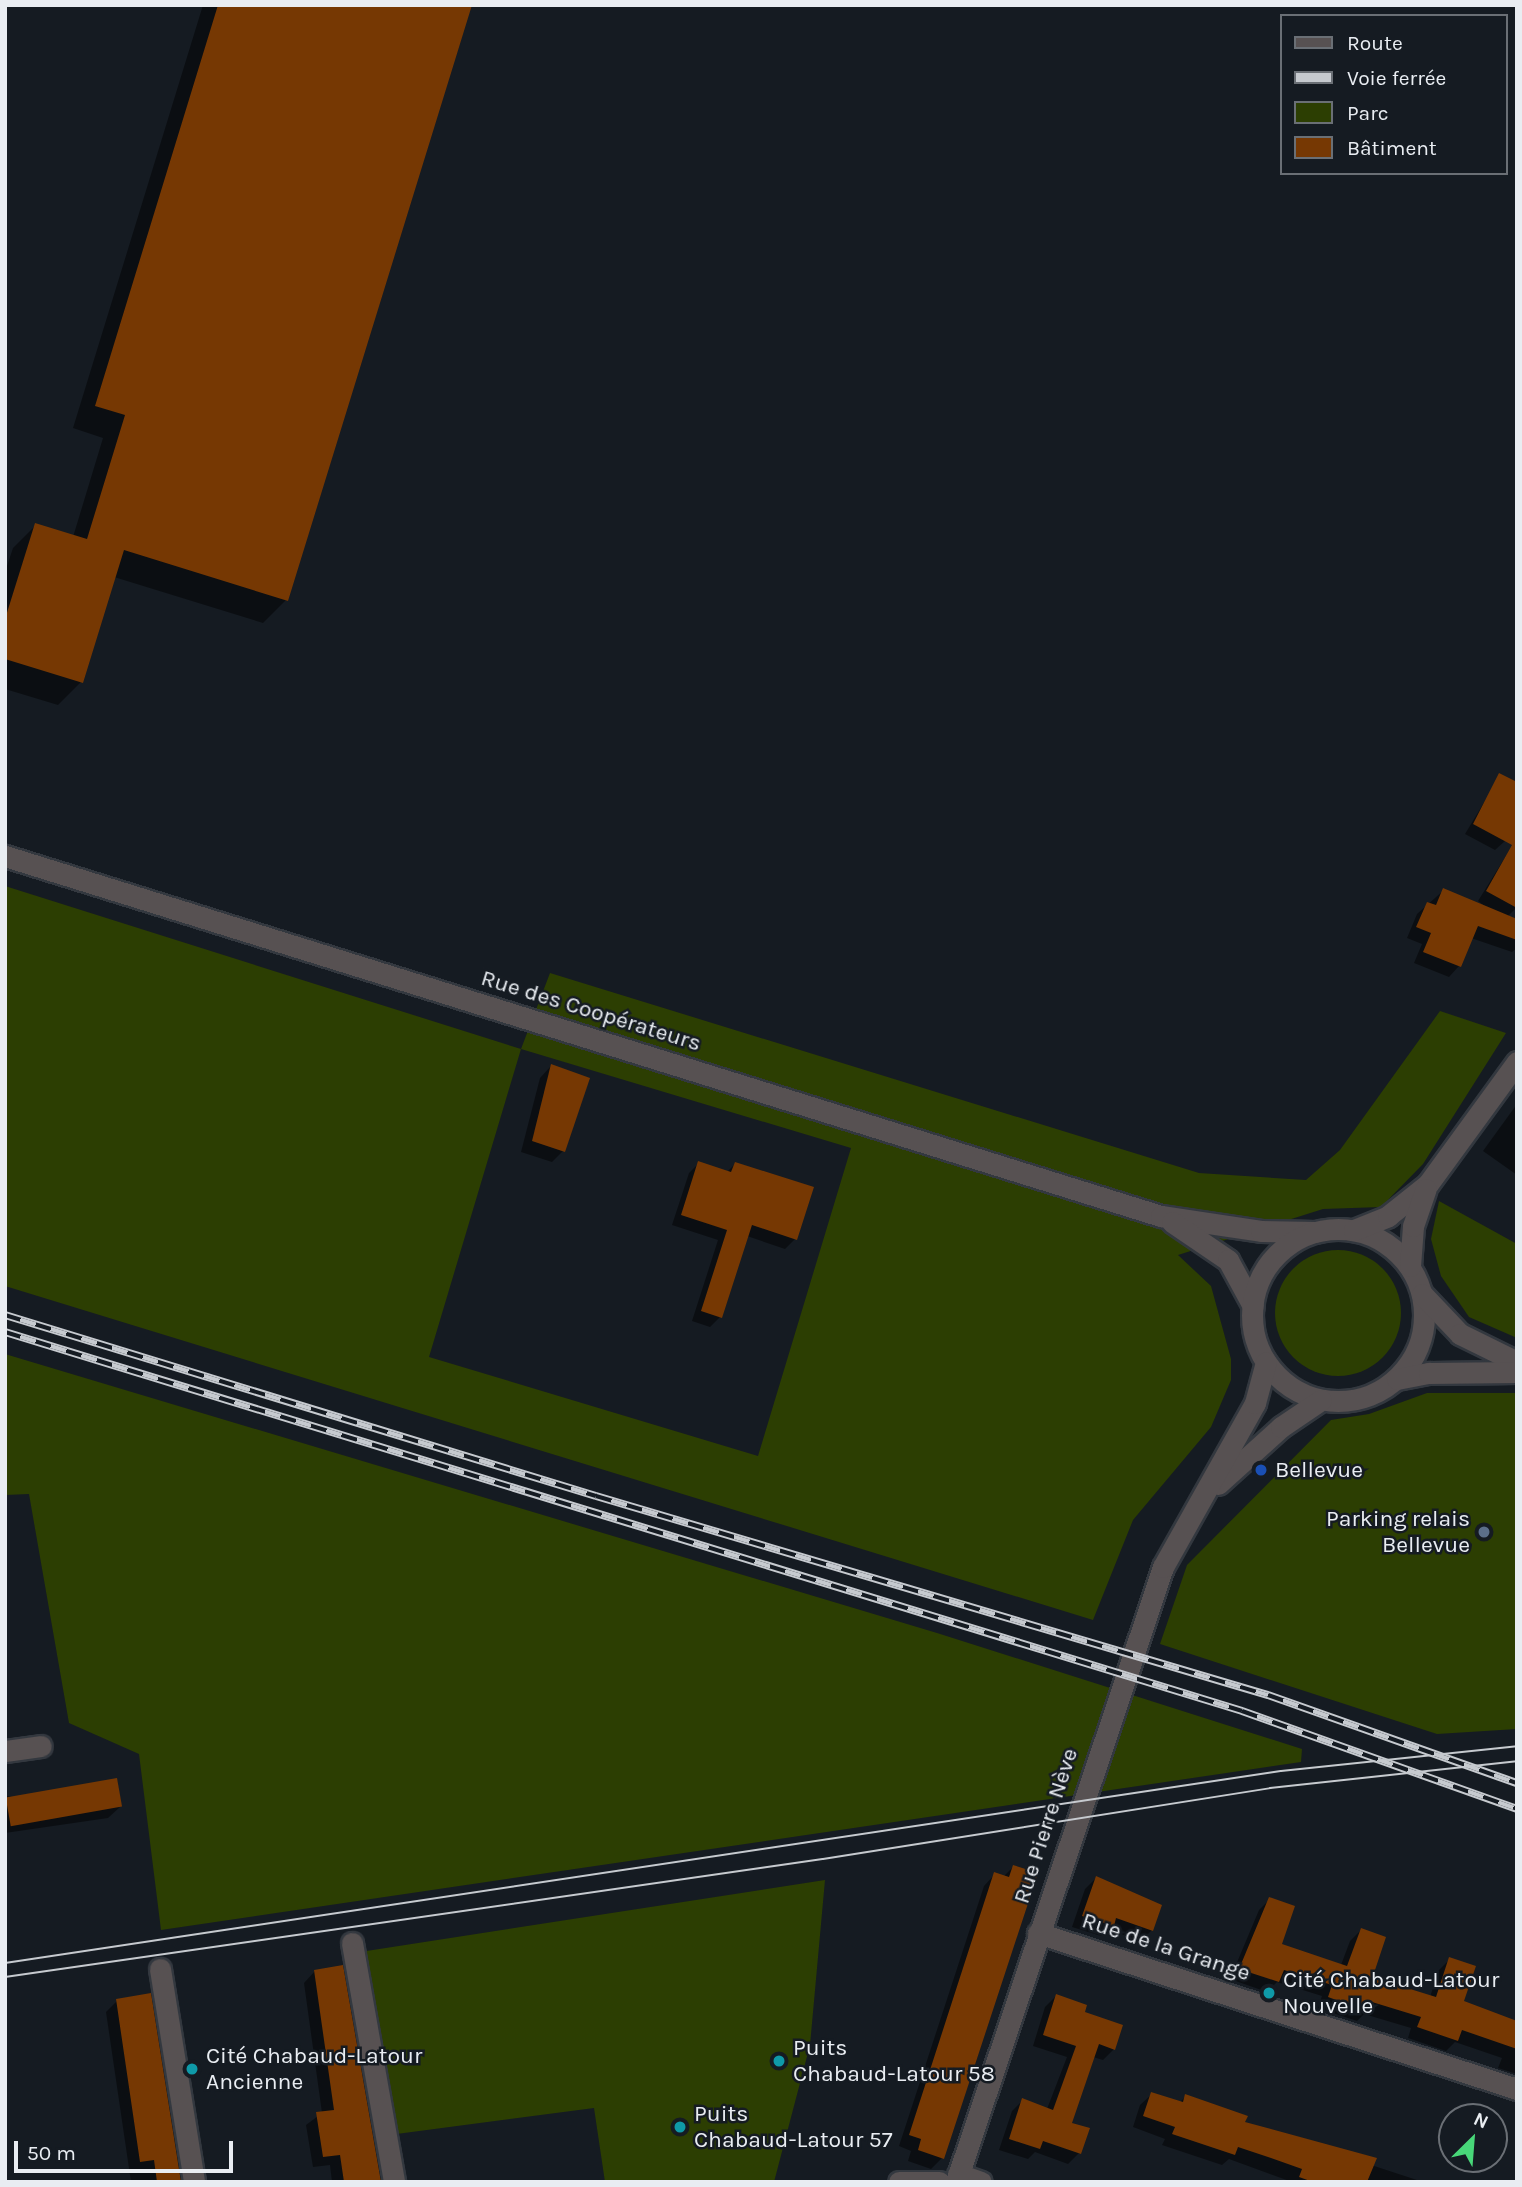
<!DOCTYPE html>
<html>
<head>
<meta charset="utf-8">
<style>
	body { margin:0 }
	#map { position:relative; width:1522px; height:2187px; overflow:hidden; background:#151b22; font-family:Karla,sans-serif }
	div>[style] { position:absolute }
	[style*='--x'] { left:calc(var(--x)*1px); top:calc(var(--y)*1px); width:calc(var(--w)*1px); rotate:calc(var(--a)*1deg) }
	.green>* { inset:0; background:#2c3e02 }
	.round { border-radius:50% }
	.shadow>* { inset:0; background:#0007 }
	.building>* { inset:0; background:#763803; transform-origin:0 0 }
	.roads { filter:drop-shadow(2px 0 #33383f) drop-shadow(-2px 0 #33383f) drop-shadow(0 2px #33383f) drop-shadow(0 -2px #33383f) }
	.street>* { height:21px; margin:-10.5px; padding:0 10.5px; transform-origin:10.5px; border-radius:10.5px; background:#575152 }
	.street>.ring { margin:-10.5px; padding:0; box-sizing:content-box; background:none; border:21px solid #575152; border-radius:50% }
	.tram>* { height:2px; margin:-1px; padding:0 1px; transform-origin:1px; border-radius:1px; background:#c6cacf }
	.rail>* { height:8px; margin-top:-4px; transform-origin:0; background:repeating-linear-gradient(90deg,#151b22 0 16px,#c6cacf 0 32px); box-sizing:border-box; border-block:2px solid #c6cacf }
	.dots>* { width:19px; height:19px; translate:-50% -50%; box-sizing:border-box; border:4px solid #151b22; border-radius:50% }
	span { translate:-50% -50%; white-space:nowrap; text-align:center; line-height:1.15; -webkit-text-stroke:5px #151b22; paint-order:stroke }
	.street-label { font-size:23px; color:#e9edf2 }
	.poi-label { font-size:23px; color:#e9edf2 }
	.left { translate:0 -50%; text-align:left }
	.right { translate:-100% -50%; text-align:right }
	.frame { position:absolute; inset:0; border:7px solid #e9edf2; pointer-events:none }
	.legend { position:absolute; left:1280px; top:14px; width:228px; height:161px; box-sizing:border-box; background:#151b22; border:2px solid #6a6f75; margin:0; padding:9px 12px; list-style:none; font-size:21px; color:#e9edf2 }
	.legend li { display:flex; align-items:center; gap:14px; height:35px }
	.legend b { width:35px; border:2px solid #6a6f75 }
	.north { position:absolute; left:1438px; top:2103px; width:70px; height:70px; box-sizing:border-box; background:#151b22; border:2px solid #6a6f75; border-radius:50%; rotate:25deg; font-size:19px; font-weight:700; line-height:28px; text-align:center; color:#e9edf2 }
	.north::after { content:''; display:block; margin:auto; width:24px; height:32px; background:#48d779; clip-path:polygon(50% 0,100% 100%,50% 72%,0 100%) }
	.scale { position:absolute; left:14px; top:2141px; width:219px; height:32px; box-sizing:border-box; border:4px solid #e9edf2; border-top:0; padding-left:9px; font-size:21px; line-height:24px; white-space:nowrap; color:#e9edf2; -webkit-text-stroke:5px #151b22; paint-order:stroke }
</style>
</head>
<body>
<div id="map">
	<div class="green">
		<i style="clip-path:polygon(evenodd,5px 886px,521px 1049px,550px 973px,1199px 1173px,1306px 1180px,1340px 1150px,1440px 1011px,1506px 1033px,1423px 1164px,1381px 1207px,1323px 1209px,1178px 1255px,1211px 1286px,1231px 1359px,1231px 1380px,1211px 1427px,1133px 1520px,1093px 1620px,5px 1286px,5px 886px,521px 1049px,851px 1148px,758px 1456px,429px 1357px,521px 1049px)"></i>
		<i style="clip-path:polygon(1439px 1201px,1517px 1244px,1517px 1338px,1469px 1317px,1441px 1276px,1431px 1239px)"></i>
		<i class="round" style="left:1275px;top:1250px;width:126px;height:126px"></i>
		<i style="clip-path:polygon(5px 1354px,937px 1633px,1302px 1749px,1301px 1762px,161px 1930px,139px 1754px,69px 1723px,29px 1494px,5px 1495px)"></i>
		<i style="clip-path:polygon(1427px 1393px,1517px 1393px,1517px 1729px,1437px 1734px,1160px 1644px,1187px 1565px,1331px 1420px,1369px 1414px)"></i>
		<i style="clip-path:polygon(825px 1880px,810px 2045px,774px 2182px,605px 2182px,594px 2108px,389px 2135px,360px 1952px)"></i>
	</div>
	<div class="shadow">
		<i style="clip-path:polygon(203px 5px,470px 5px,286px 600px,263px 623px,114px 577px,81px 682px,58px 705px,5px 689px,5px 572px,13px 548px,36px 525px,73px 537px,103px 438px,73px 428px)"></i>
		<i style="clip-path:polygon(1500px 776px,1505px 841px,1495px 850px,1465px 834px)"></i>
		<i style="clip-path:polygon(1517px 838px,1517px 907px,1507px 917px,1517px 921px,1517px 948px,1512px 952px,1471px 938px,1459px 966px,1449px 977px,1414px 963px,1422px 944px,1407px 938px,1417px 914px,1444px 890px,1490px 910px,1478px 901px)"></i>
		<i style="clip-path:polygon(551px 1066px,563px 1151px,552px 1162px,521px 1152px,540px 1078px)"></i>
		<i style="clip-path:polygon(1517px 1104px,1517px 1175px,1483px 1151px)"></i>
		<i style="clip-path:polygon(699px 1163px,727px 1172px,735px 1164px,795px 1239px,785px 1249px,747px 1236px,720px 1317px,710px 1327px,692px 1321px,718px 1240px,672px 1225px,689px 1173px)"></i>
		<i style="clip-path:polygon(5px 1796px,120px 1807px,108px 1818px,5px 1833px)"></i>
		<i style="clip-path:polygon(1013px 1867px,942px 2158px,931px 2169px,908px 2161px,911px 2151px,899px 2146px,984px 1886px,995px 1874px,1003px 1877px)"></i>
		<i style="clip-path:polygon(1096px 1878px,1152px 1930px,1141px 1941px,1107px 1929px,1101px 1936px,1072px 1927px,1085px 1889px)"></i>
		<i style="clip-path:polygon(1270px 1899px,1280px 1946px,1341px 1965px,1350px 1941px,1361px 1930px,1371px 1977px,1430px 1997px,1439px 1970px,1450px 1959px,1461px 2002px,1517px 2023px,1517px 2074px,1498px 2068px,1502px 2058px,1455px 2042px,1446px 2051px,1408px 2038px,1411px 2028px,1364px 2014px,1357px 2021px,1318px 2008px,1322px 1996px,1277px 1982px,1267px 1992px,1230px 1979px,1259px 1910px)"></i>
		<i style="clip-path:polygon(315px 1971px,379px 2182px,332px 2182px,330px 2165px,313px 2167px,306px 2125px,322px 2113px,304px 1983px)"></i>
		<i style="clip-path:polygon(1056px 1996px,1083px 2013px,1114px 2049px,1103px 2060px,1093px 2057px,1070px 2124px,1079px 2153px,1068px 2164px,1035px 2152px,1028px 2159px,999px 2150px,1012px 2111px,1023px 2100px,1047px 2109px,1067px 2057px,1033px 2046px,1045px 2007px)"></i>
		<i style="clip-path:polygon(117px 2001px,180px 2182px,131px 2182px,106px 2012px)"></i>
		<i style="clip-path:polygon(1152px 2094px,1179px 2103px,1186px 2096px,1243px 2123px,1423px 2182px,1292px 2182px,1229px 2159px,1222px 2165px,1162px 2145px,1165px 2139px,1133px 2127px,1140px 2105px)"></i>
	</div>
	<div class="building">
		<i style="clip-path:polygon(218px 5px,472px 5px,288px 601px,124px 550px,83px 683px,5px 659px,5px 619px,35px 523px,87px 539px,125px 415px,95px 406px)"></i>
		<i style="clip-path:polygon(1499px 773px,1517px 782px,1517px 908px,1486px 891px,1512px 845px,1473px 824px)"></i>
		<i style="clip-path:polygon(1443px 888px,1517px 919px,1517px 940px,1478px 926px,1461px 967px,1423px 952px,1431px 933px,1416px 927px,1427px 902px,1436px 905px)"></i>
		<i style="clip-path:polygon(551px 1064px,590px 1078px,565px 1152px,532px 1141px)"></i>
		<i style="clip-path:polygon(698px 1161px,731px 1172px,735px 1162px,814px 1187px,797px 1240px,752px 1225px,722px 1318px,701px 1311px,727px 1230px,681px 1215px)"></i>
		<i style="left:117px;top:1778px;width:29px;height:113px;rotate:80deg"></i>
		<i style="clip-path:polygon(1013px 1865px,1038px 1873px,944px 2159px,918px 2150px,921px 2139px,909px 2135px,994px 1872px,1009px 1877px)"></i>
		<i style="clip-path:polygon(1096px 1876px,1162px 1905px,1153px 1931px,1116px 1918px,1114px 1926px,1082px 1916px)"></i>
		<i style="clip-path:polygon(1269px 1897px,1295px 1906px,1282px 1944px,1347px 1966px,1361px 1928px,1386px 1937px,1373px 1976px,1381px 1980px,1436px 1997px,1449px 1957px,1476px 1966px,1464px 2001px,1517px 2021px,1517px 2049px,1462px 2030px,1458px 2041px,1417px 2027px,1421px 2017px,1372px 2002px,1369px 2012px,1328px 1997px,1332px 1985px,1284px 1970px,1279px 1982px,1239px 1969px)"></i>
		<i style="clip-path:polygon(343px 1965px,381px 2182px,344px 2182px,340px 2155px,323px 2157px,316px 2112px,334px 2110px,314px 1970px)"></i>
		<i style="clip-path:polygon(151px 1993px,181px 2182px,157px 2182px,154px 2160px,140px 2162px,116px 1999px)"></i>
		<i style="clip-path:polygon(1056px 1994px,1087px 2005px,1085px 2012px,1123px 2025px,1115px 2050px,1099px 2044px,1072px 2123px,1090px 2128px,1081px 2154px,1043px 2141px,1040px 2149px,1009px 2139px,1022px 2098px,1053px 2110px,1076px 2046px,1043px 2035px)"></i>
		<i style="clip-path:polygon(1151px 2092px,1183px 2102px,1185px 2094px,1248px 2116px,1245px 2122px,1377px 2158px,1367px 2182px,1313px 2182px,1299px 2177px,1302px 2169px,1271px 2158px,1238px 2147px,1235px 2155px,1172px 2134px,1175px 2127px,1143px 2116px)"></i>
	</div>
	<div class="roads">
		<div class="street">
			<i style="--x:5;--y:856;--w:1211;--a:17.3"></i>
			<i style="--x:1161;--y:1216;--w:101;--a:8.5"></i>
			<i style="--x:1261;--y:1231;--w:54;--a:1.1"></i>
			<i style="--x:1172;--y:1222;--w:68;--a:34.2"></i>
			<i style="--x:1228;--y:1260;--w:52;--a:61.5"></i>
			<i class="ring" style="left:1252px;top:1229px;width:151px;height:151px"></i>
			<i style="--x:1354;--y:1230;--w:37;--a:-22"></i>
			<i style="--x:1388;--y:1216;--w:51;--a:-38.7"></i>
			<i style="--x:1428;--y:1184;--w:151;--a:-53.9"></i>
			<i style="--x:1410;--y:1266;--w:40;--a:-85.7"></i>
			<i style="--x:1413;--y:1226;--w:39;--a:-71"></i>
			<i style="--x:1422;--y:1294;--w:55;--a:46.5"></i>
			<i style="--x:1460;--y:1334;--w:64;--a:26.2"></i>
			<i style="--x:1397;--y:1379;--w:33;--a:-11"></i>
			<i style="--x:1429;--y:1373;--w:88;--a:-0.7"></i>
			<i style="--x:1218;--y:1484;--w:85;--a:-42.1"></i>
			<i style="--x:1281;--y:1427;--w:48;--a:-34"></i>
			<i style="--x:5;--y:1751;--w:36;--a:-8"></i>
			<i style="--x:1038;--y:1933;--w:504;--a:18.04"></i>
			<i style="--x:352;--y:1943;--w:243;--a:80"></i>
			<i style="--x:160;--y:1969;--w:216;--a:80.9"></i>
			<i style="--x:958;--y:2174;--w:24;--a:19"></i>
			<i style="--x:899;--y:2182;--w:40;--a:0"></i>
			<i style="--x:956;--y:2182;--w:649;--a:-71.4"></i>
			<i style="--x:1163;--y:1567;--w:188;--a:-60.7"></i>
			<i style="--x:1255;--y:1403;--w:42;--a:-75"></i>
		</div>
	</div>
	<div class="tram">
		<i style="--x:5;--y:1963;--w:1290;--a:-8.56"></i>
		<i style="--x:1281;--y:1771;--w:237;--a:-6"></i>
		<i style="--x:5;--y:1977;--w:826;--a:-8.21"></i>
		<i style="--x:823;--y:1859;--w:453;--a:-9"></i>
		<i style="--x:1270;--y:1788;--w:248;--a:-6.2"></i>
	</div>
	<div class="rail">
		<i style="--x:5;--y:1315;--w:618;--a:17.03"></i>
		<i style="--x:596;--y:1496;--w:701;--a:16.5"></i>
		<i style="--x:1268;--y:1695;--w:264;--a:19.5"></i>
		<i style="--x:5;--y:1332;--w:1294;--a:17.03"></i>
		<i style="--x:1242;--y:1711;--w:292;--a:19.6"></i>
	</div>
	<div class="dots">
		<i style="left:1261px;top:1470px;background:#1a4fb4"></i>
		<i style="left:1484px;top:1532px;background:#5c6f8a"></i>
		<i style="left:1269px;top:1993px;background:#0f9aa8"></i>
		<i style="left:779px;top:2061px;background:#0f9aa8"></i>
		<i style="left:192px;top:2069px;background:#0f9aa8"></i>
		<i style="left:680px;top:2127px;background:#0f9aa8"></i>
	</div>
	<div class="street-label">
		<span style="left:591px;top:1011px;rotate:17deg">Rue des Coopérateurs</span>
		<span style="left:1046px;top:1826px;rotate:-72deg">Rue Pierre Nève</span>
		<span style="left:1166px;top:1947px;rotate:18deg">Rue de la Grange</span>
	</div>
	<div class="poi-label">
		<span class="left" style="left:1275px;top:1470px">Bellevue</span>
		<span class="right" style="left:1470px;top:1532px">Parking relais<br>Bellevue</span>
		<span class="left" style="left:1283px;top:1993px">Cité Chabaud-Latour<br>Nouvelle</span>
		<span class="left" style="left:793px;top:2061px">Puits<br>Chabaud-Latour 58</span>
		<span class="left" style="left:206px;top:2069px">Cité Chabaud-Latour<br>Ancienne</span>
		<span class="left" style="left:694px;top:2127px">Puits<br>Chabaud-Latour 57</span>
	</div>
	<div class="frame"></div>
	<ul class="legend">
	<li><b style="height:9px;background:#575152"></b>Route</li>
	<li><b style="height:9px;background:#c6cacf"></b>Voie ferrée</li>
	<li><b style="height:19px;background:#2c3e02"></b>Parc</li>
	<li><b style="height:19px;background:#763803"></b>Bâtiment</li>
	</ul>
	<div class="north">N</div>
	<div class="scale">50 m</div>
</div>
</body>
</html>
